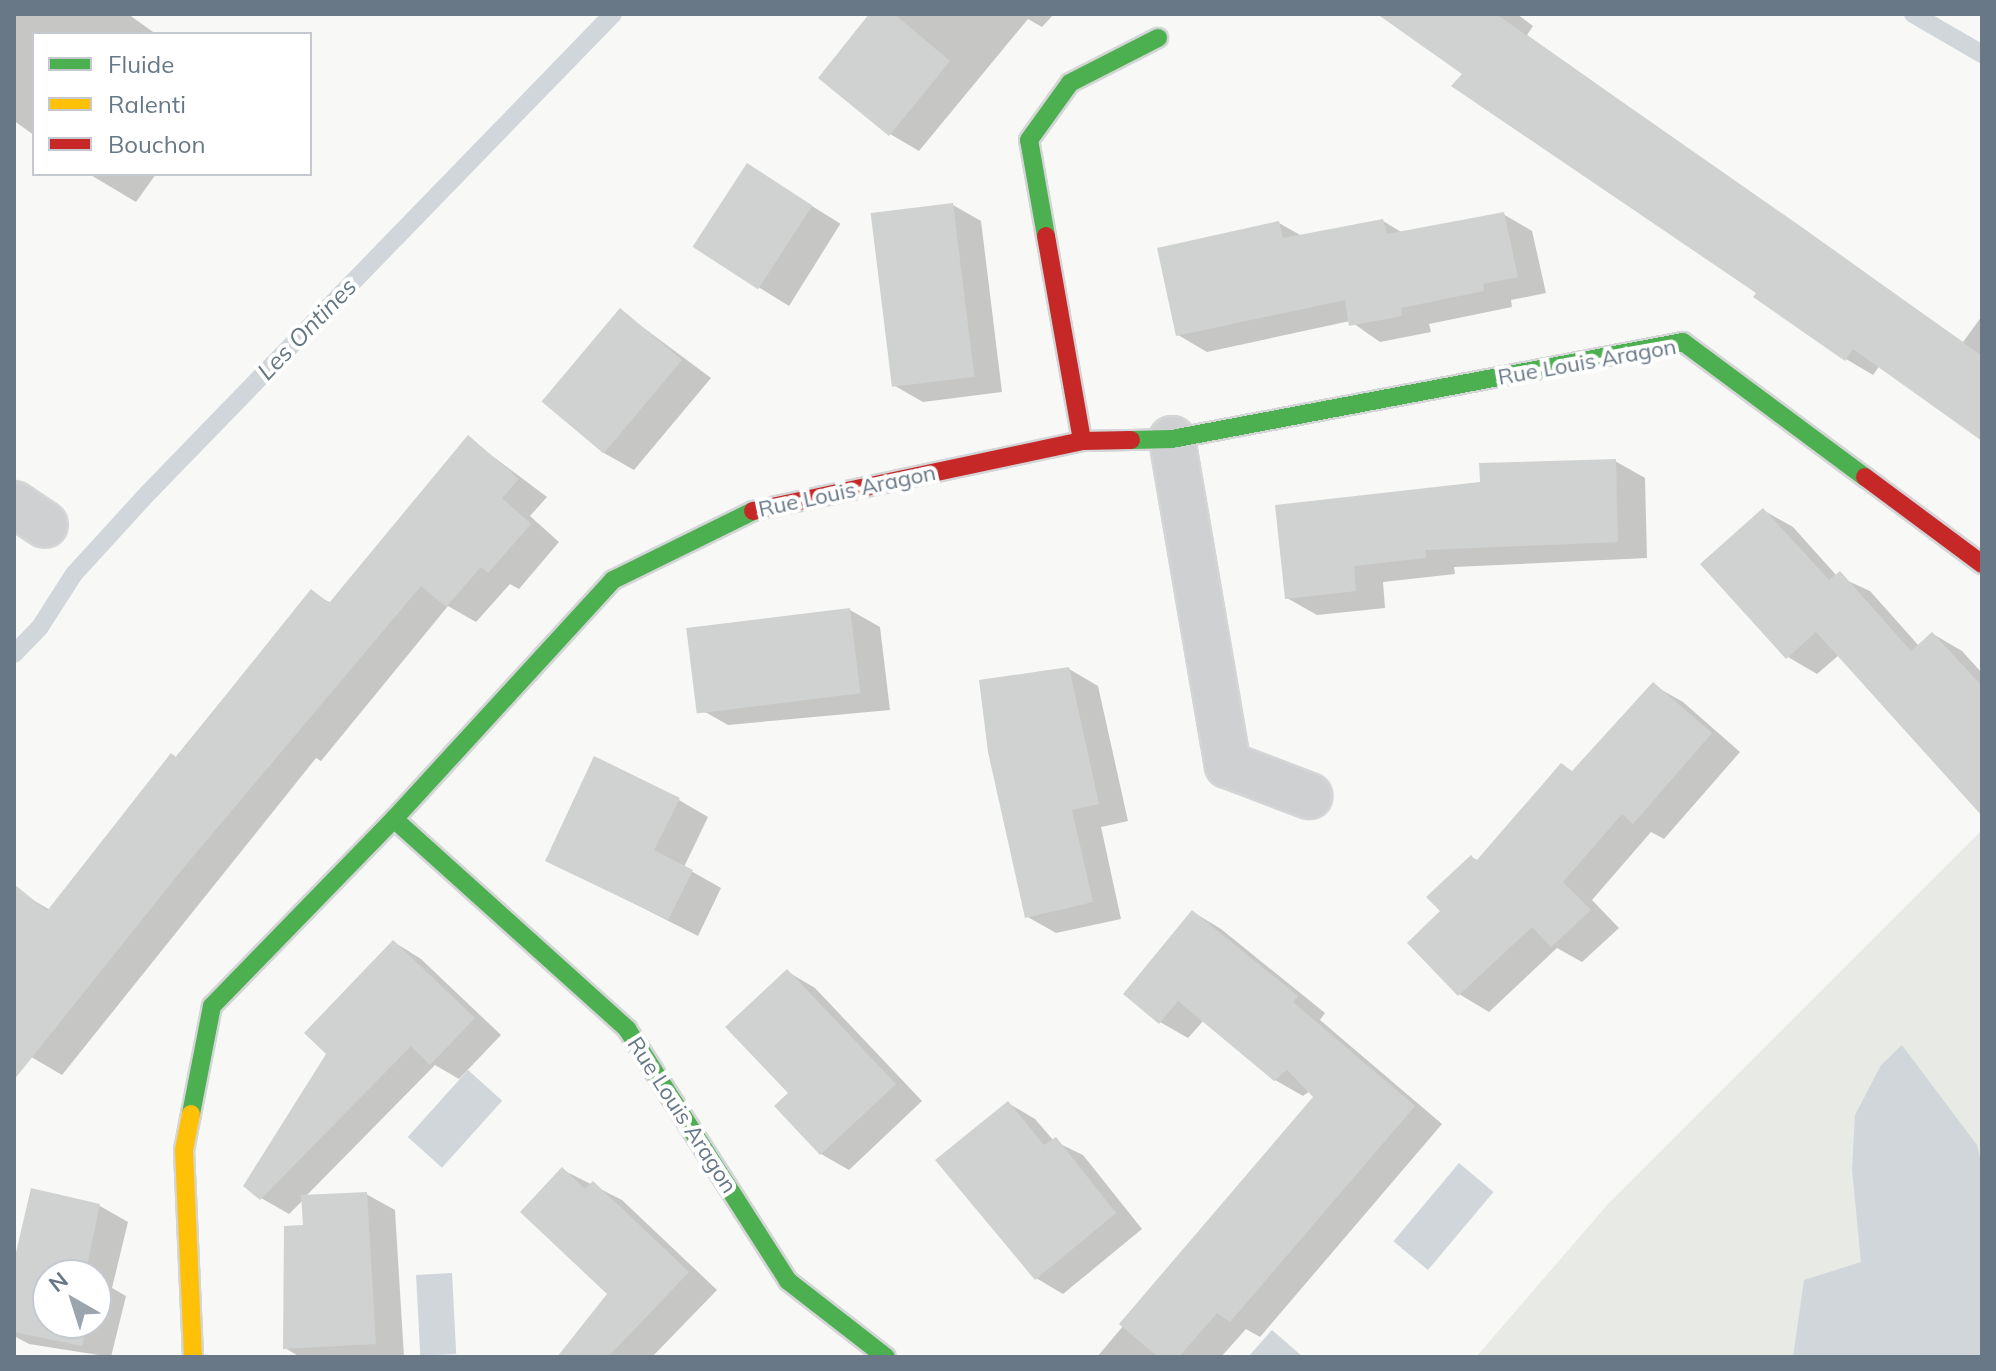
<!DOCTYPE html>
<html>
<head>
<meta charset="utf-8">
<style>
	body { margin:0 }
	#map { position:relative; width:1996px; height:1371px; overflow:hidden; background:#f8f8f7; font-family:Mulish,sans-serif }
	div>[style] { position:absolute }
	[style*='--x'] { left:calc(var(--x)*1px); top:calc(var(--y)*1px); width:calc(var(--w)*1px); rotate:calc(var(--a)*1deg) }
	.green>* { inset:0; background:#e8ebe5 }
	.water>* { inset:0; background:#d0d6da; transform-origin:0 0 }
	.shadow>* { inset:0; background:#0003; transform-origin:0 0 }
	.stream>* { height:18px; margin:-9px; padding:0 9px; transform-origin:9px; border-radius:9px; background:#d0d6da }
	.building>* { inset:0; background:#d0d2d2; transform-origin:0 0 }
	.roads { filter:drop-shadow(2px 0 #d4d5d6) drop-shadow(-2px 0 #d4d5d6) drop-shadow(0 2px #d4d5d6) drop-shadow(0 -2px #d4d5d6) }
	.street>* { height:44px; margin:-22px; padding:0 22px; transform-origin:22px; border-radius:22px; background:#ced0d1 }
	.fast>* { height:18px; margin:-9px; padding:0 9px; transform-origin:9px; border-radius:9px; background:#4caf50 }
	.slow>* { height:18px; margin:-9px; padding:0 9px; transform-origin:9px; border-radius:9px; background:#ffc107 }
	.jam>* { height:18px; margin:-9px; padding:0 9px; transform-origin:9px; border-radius:9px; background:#c62828 }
	span { translate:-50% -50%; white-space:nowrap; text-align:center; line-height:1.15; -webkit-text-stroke:8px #fff; paint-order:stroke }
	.street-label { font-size:22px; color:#687887 }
	.water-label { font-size:24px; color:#647883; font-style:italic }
	.frame { position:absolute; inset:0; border:16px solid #687887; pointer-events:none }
	.legend { position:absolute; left:32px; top:32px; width:280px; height:144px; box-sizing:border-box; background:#fff; border:2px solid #c3c9cf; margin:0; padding:10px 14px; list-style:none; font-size:24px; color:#687887 }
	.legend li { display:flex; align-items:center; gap:16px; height:40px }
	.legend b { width:40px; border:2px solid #c3c9cf }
	.north { position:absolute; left:32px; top:1259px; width:80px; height:80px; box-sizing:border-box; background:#fff; border:2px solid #c3c9cf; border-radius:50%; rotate:321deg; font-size:22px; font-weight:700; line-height:32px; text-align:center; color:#687887 }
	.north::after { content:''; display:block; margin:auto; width:28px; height:36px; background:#9aa5ae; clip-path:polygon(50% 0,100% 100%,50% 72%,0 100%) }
</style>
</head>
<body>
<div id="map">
	<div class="green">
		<i style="clip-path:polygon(1982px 830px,1982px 1357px,1476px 1357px,1608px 1204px)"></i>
	</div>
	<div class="water">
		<i style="clip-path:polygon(1902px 1045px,1977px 1145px,1982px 1165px,1982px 1357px,1793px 1357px,1804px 1280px,1861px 1262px,1852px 1170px,1855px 1115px,1881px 1065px)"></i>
		<i style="left:468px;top:1070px;width:46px;height:90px;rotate:42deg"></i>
		<i style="left:1459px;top:1163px;width:45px;height:102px;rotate:40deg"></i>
		<i style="left:452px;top:1273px;width:81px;height:36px;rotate:87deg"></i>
		<i style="clip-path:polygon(1272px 1330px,1303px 1357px,1248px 1357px)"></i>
	</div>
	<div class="shadow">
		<i style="clip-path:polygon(14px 14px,128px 14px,156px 34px,34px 34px,34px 135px,14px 121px)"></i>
		<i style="clip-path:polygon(870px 14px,1054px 14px,1042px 27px,1028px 19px,919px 151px,890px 134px)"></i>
		<i style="clip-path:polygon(1391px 14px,1517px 14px,1533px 26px,1527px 35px,1963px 342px,1982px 316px,1982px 438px,1880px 365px,1873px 375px,1846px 359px)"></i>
		<i style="left:748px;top:166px;width:109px;height:97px;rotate:32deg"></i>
		<i style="clip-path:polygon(89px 174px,156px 174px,136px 202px)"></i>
		<i style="clip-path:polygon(953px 205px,981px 221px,1002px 392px,923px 402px,895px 386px)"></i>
		<i style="clip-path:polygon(1503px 214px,1532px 231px,1546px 293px,1511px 300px,1512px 307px,1429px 324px,1431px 332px,1380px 342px,1350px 321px,1207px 352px,1178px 335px,1279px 223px,1302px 236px,1383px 221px,1403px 233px)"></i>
		<i style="clip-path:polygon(621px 311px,711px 378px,634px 470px,604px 453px)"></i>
		<i style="clip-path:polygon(468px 438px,547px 497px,530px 516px,559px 542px,519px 589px,510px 584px,476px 622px,448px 606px,321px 761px,316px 758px,62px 1075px,33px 1058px,14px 1042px,14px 914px,28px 897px,50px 910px,311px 592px,331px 603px)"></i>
		<i style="clip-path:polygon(1615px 461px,1645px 478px,1647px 558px,1454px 567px,1455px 574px,1383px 582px,1385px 608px,1317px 615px,1287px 598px,1482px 484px)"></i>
		<i style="clip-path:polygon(1763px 510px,1793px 527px,1837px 576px,1870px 591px,1919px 646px,1933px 634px,1962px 651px,1982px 673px,1982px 803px,1839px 655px,1817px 674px,1788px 657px)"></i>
		<i style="clip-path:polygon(850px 610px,880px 627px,890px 710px,728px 725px,698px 708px)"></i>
		<i style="clip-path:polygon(1069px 669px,1098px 686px,1128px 821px,1101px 827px,1121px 919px,1056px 933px,1026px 916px)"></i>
		<i style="clip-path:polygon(1653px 685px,1683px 702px,1740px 752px,1664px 839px,1651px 832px,1592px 900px,1619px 928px,1582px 962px,1557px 948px,1489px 1012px,1459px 994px,1443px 911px,1471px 857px,1479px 861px,1574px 772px)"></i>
		<i style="clip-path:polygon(679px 800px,708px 817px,684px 867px,721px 888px,698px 936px,548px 860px)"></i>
		<i style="clip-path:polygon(1193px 912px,1221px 929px,1325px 1013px,1320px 1020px,1442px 1124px,1260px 1337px,1246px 1329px,1221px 1357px,1097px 1357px,1316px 1097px,1310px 1091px,1303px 1096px,1275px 1080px,1204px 1020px,1188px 1038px,1160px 1022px)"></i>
		<i style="clip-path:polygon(394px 942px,421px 959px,501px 1035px,459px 1079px,435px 1065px,306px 1196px,366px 1194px,395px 1210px,404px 1357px,300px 1357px,285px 1348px,305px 1227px,304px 1199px,289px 1214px,261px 1198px,329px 1053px)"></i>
		<i style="clip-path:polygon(788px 972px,815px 988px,922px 1101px,849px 1170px,821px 1154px,791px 1093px)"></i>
		<i style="clip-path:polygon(1008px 1103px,1035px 1119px,1054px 1141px,1083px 1155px,1142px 1229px,1063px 1294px,1036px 1278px)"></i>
		<i style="clip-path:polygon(563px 1170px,622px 1200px,717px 1290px,652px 1357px,559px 1357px,610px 1294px)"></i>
		<i style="clip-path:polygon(evenodd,100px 1206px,128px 1222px,112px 1288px,126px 1296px,111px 1357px,29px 1344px,14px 1336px,14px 1270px,100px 1206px,48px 1275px,96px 1275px,96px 1323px,48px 1323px,48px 1275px)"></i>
	</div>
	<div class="stream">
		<i style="--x:1913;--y:14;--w:80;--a:30.1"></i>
		<i style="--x:14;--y:654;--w:37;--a:-46"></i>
		<i style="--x:40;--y:627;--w:63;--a:-57.3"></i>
		<i style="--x:74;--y:574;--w:111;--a:-47.6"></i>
		<i style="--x:149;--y:492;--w:666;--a:-45.85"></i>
	</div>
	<div class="building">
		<i style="clip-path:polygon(869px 14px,894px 14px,950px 61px,889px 136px,818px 78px)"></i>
		<i style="clip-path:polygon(1377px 14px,1496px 14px,1803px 228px,1982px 356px,1982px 441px,1853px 349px,1845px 361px,1753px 297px,1756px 293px,1451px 86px,1462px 74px)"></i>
		<i style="left:747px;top:163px;width:78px;height:100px;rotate:33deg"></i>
		<i style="left:953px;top:203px;width:175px;height:83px;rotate:83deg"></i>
		<i style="clip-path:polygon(1504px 212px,1518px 277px,1483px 284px,1484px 291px,1401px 308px,1402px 316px,1349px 326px,1345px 300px,1176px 336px,1157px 248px,1279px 221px,1283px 238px,1383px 219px,1387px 234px)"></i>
		<i style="left:620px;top:308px;width:81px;height:122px;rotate:40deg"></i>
		<i style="clip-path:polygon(468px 435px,519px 479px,502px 498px,531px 524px,488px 573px,481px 567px,446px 607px,421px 586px,180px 872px,14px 1080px,14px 884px,47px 911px,171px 753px,176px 757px,311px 589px,329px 603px)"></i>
		<i style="clip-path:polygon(1616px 459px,1618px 542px,1425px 550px,1426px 558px,1354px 566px,1356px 591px,1285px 599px,1275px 505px,1480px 482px,1479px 463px)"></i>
		<i style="clip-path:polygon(1763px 508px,1829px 580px,1840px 571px,1911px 651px,1932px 632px,1982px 686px,1982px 816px,1816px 632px,1786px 659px,1700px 564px)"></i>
		<i style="left:850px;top:608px;width:86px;height:165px;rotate:83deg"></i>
		<i style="clip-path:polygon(1069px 667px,1099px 804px,1072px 810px,1093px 902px,1025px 918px,988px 752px,979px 680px)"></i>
		<i style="clip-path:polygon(1653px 682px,1712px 733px,1633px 824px,1622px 814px,1563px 882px,1591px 910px,1551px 947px,1532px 927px,1458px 996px,1407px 943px,1440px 911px,1426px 897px,1471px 855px,1476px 861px,1561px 763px,1572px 771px)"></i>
		<i style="clip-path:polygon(594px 756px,680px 798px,654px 850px,693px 870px,668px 920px,545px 861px)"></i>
		<i style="clip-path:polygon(1192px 910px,1298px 996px,1293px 1002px,1415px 1106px,1230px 1322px,1217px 1313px,1179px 1357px,1158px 1357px,1119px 1324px,1313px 1097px,1287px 1070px,1274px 1081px,1178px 1001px,1159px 1024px,1123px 994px)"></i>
		<i style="clip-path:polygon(393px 940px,475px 1018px,430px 1065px,411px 1046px,260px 1200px,243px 1186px,326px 1054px,304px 1033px)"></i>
		<i style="clip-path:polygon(787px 969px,896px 1084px,820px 1155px,774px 1106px,788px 1093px,725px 1027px)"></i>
		<i style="clip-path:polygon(1008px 1101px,1044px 1145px,1056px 1137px,1116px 1213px,1035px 1280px,935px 1160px)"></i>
		<i style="clip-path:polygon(562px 1167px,585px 1189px,593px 1181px,689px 1272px,608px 1357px,557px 1357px,607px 1294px,520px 1212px)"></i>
		<i style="clip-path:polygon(31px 1188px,100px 1204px,85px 1275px,48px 1275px,48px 1323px,87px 1323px,82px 1346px,14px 1332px,14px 1261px)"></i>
		<i style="clip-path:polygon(367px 1192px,376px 1344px,283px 1349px,284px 1226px,303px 1225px,301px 1195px)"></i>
	</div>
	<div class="roads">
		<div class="street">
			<i style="--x:1172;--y:439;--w:331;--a:80.3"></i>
			<i style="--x:1228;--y:765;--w:87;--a:20.9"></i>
			<i style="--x:14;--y:504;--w:37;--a:34"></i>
		</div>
		<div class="fast">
			<i style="--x:1046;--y:236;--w:97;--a:-100"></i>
			<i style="--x:1029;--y:140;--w:70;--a:-54.3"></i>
			<i style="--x:1070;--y:83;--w:99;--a:-27.1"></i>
			<i style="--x:1131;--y:440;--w:41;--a:-1.4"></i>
			<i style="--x:1172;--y:439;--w:520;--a:-10.75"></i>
			<i style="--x:1683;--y:342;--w:227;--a:36.6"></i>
			<i style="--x:394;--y:819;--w:314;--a:42"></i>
			<i style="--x:627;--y:1029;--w:299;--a:57.4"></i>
			<i style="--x:788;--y:1281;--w:124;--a:37.8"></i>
			<i style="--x:191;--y:1114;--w:110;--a:-79"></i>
			<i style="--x:212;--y:1006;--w:261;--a:-45.8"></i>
			<i style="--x:394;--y:819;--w:324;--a:-47.5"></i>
			<i style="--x:613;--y:580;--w:156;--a:-26.2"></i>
		</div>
		<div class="slow">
			<i style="--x:191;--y:1114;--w:37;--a:101"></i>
			<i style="--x:184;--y:1150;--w:207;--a:87.5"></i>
		</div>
		<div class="jam">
			<i style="--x:1046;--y:236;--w:208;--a:80"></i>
			<i style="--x:1865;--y:477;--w:146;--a:36.6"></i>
			<i style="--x:753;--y:511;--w:336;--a:-12"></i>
			<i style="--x:1082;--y:441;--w:49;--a:-1.2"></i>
		</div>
	</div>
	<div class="street-label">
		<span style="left:1587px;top:362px;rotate:-10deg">Rue Louis Aragon</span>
		<span style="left:847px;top:491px;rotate:-12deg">Rue Louis Aragon</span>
		<span style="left:682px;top:1115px;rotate:57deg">Rue Louis Aragon</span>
	</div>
	<div class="water-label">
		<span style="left:307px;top:329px;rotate:-46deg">Les Ontines</span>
	</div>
	<div class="frame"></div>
	<ul class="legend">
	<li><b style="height:10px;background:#4caf50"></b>Fluide</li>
	<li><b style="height:10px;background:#ffc107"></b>Ralenti</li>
	<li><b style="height:10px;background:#c62828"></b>Bouchon</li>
	</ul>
	<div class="north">N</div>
</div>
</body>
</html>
